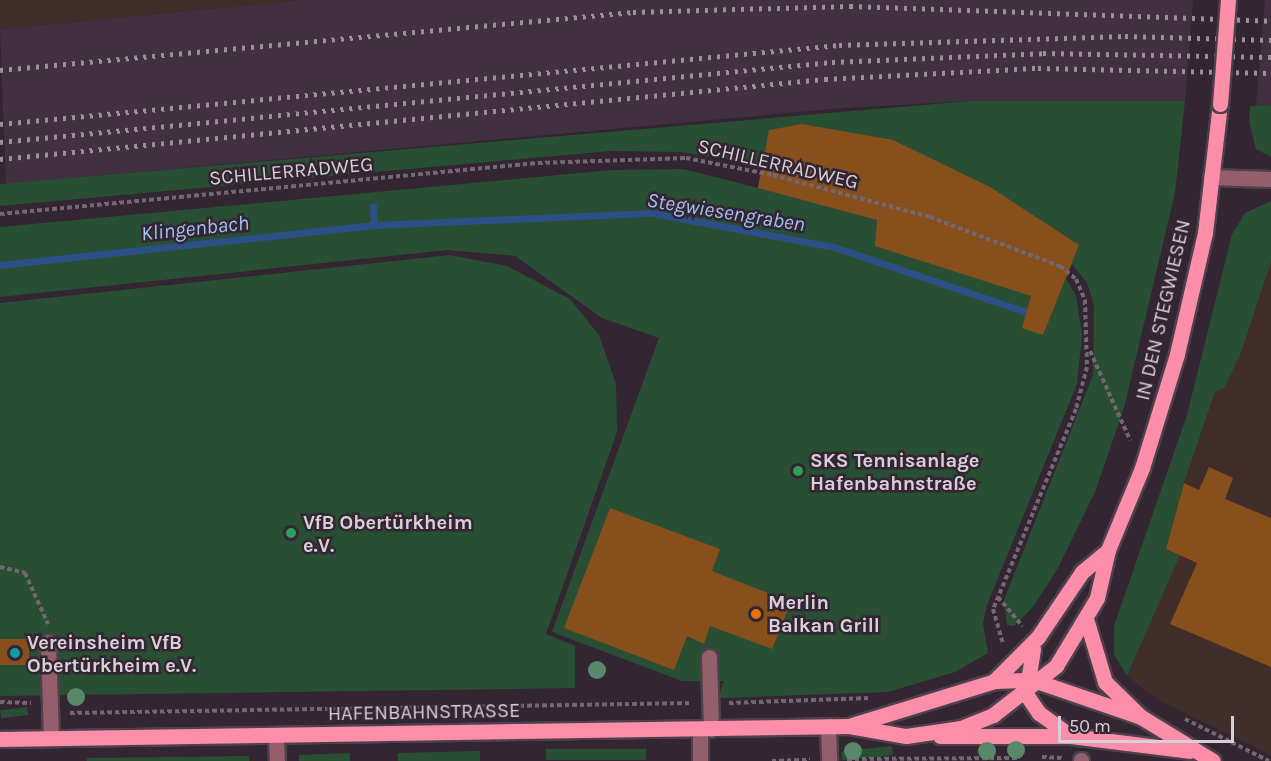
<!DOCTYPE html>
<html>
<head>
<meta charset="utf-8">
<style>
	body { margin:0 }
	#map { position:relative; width:1271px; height:761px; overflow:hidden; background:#332632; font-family:Karla,sans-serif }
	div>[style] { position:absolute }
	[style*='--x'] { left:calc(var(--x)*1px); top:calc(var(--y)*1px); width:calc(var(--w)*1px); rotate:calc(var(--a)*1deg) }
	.built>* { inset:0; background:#413140 }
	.industrial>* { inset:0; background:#412d29 }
	.green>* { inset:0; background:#284e34; transform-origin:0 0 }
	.stream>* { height:7px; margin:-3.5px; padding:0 3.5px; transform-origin:3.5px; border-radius:3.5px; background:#2c5086 }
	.building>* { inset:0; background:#874f1b; transform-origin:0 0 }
	.path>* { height:4px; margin-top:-2px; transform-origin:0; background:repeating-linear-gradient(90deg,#736772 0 4.5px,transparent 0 7.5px) }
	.roads { filter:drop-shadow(2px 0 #4d414c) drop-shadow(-2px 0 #4d414c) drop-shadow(0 2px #4d414c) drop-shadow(0 -2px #4d414c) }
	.minor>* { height:15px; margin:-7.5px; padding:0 7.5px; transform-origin:7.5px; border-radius:7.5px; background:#945e6b }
	.major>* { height:15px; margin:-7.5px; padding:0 7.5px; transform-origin:7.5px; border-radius:7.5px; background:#fc8eaa }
	.rail>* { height:4.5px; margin-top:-2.25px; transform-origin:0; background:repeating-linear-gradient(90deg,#9b919a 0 3px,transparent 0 9px) }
	.bridges { filter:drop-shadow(2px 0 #4d414c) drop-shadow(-2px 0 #4d414c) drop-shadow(0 2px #4d414c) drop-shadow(0 -2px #4d414c) }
	.major-bridge>* { height:15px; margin:-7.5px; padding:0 7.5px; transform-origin:7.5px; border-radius:7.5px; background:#fc8eaa }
	.trees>* { width:18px; height:18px; margin:-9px; border-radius:50%; background:#59876a }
	.dots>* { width:16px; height:16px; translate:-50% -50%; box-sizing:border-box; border:3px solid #332632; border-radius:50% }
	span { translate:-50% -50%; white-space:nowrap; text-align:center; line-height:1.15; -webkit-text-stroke:5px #332632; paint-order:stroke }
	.street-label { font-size:20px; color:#d8cfd7 }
	.poi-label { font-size:20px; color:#d8cfd7; font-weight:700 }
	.left { translate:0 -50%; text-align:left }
	.water-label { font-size:21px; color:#a1c1f2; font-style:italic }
	.scale { position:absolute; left:1058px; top:716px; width:176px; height:27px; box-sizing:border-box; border:3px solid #d8cfd7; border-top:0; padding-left:8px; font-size:18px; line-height:21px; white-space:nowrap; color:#d8cfd7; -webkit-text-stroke:4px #332632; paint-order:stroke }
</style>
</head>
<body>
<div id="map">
	<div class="built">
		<i style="clip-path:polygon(301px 0,1193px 0,1185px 101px,970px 101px,843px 108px,6px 184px,0 29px)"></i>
		<i style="clip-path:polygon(1265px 0,1271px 0,1271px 105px,1256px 105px)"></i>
	</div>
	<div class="industrial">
		<i style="clip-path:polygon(0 0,301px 0,0 29px)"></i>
		<i style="clip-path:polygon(1271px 262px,1271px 755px,1160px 701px,1127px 676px,1179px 555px,1166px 549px,1184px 483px,1215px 392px,1241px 353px)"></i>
	</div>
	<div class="green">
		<i style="clip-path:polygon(970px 101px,1185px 101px,1175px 193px,1124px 408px,1095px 492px,1058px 568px,1033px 607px,1014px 626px,1007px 625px,1004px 600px,1093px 375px,1094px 305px,1087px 283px,1072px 264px,1066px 279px,1076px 295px,1082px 335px,1077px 384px,987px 605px,983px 623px,988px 653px,955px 672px,888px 692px,718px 698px,724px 681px,682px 681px,552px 632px,659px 338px,602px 318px,515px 256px,448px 250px,0 297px,0 227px,613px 170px,683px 169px,758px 188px,762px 165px,681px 152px,610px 151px,0 206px,0 184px)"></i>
		<i style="clip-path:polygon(1271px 105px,1271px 157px,1256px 149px,1249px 121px,1250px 106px)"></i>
		<i style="clip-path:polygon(1271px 201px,1271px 262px,1241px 353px,1224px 388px,1215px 392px,1184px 483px,1166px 549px,1180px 555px,1127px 676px,1114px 655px,1114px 626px,1187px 415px,1232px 234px,1245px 213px)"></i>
		<i style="clip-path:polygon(450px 255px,507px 266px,570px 299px,599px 335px,616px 384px,617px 432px,546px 634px,575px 646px,575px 688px,0 696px,0 303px)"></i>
		<i style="left:27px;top:707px;width:8px;height:27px;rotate:83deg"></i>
		<i style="left:892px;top:746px;width:9px;height:51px;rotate:84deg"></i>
		<i style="left:646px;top:749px;width:11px;height:100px;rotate:90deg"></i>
		<i style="clip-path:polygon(480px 751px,480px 761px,398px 761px,398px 753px)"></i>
		<i style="clip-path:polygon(350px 753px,350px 761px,299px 761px,299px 755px)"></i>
		<i style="clip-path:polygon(249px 756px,249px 761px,87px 761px,87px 758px)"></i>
	</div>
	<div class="stream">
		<i style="--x:374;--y:225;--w:278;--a:-2.5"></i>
		<i style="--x:652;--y:213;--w:185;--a:10.6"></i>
		<i style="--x:834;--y:247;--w:203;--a:18.7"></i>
		<i style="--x:0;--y:265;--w:376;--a:-6.1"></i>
		<i style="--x:374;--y:225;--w:19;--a:-93"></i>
	</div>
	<div class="building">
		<i style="clip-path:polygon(802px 124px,893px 140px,990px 187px,1079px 245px,1043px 335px,1022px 328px,1031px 296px,875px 246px,877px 220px,758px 188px,769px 130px)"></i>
		<i style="clip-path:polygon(1209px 467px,1233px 478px,1225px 499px,1271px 518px,1271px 667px,1170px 624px,1197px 563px,1166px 549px,1184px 483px,1199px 490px)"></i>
		<i style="clip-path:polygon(610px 508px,720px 549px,712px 571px,791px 602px,772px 649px,710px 626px,704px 644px,687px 636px,674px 670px,564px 628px)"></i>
		<i style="left:29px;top:639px;width:26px;height:29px;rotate:90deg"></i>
	</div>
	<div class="path">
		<i style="--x:0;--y:214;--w:540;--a:-5.42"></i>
		<i style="--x:538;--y:163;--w:148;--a:-1.9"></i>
		<i style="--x:686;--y:158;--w:89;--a:11.1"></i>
		<i style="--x:773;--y:175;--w:163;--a:15"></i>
		<i style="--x:930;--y:217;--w:139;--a:20.7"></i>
		<i style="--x:1060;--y:266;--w:21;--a:39"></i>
		<i style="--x:1076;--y:279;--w:23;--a:67"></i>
		<i style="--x:1085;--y:300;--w:67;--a:88.3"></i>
		<i style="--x:1087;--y:367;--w:43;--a:104.7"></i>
		<i style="--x:1076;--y:409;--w:217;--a:112.5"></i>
		<i style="--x:993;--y:609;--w:37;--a:74"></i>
		<i style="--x:1090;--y:351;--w:98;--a:65.8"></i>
		<i style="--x:0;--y:567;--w:26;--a:13"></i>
		<i style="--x:25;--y:573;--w:56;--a:65.7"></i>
		<i style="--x:998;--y:597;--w:38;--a:50"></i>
		<i style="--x:0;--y:702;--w:31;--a:2"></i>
		<i style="--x:729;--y:703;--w:140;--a:-2"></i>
		<i style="--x:70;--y:713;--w:622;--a:-0.92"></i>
		<i style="--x:1185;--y:719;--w:94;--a:26.6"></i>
		<i style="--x:1042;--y:757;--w:20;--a:3"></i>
		<i style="--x:847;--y:759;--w:173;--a:-0.3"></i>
		<i style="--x:772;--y:761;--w:38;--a:-2"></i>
	</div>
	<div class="roads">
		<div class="minor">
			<i style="--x:1211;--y:177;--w:60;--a:1.9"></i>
			<i style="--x:48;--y:642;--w:96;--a:88.2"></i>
			<i style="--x:709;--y:657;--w:72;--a:88.4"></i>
			<i style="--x:828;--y:726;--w:35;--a:88"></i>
			<i style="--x:276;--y:735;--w:26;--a:88"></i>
			<i style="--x:700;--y:761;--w:32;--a:-90"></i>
			<i style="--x:1081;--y:761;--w:1;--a:-90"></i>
		</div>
		<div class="major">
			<i style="--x:1087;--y:622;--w:63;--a:73.3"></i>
			<i style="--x:1105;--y:682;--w:50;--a:44.2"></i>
			<i style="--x:1033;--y:649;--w:46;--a:98.8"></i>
			<i style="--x:1026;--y:694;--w:23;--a:56"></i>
			<i style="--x:1039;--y:713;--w:39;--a:36"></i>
			<i style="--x:995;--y:680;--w:61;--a:-45"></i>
			<i style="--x:1038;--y:637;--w:78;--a:-55.9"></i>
			<i style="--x:1082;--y:572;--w:34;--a:-40"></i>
			<i style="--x:852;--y:725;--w:150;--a:-17.1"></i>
			<i style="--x:995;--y:681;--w:38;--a:-2"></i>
			<i style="--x:1033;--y:680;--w:114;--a:18.9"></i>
			<i style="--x:1141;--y:717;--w:84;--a:31.4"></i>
			<i style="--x:940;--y:736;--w:131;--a:0"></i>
			<i style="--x:1071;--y:736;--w:119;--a:7.2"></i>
			<i style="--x:0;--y:739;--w:849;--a:-0.88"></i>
			<i style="--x:849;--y:726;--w:58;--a:10"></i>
			<i style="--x:906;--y:736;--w:56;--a:-8.3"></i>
			<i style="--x:961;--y:728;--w:35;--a:-22"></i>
			<i style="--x:993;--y:715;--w:80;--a:-37.9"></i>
			<i style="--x:1056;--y:666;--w:79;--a:-58.9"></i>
			<i style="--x:1097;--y:598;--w:49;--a:-77.1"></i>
			<i style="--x:1108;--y:550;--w:89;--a:-67.5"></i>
			<i style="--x:1142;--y:468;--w:119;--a:-72.9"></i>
			<i style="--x:1177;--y:354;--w:124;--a:-77"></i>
			<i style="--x:1205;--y:233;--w:130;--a:-83.4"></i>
		</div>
	</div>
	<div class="rail">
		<i style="--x:0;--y:70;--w:636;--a:-5.24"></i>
		<i style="--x:633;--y:12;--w:217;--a:-1.6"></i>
		<i style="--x:850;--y:6;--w:421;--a:2"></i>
		<i style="--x:0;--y:124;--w:843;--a:-5.38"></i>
		<i style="--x:839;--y:45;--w:286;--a:-1.8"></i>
		<i style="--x:1125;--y:36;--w:146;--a:1.6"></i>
		<i style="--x:0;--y:142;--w:836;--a:-5.49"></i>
		<i style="--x:832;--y:62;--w:211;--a:-2.4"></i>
		<i style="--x:1043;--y:53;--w:228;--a:1"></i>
		<i style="--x:0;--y:159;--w:829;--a:-5.54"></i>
		<i style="--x:825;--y:79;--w:213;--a:-3"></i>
		<i style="--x:1038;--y:68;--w:233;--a:1.2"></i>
	</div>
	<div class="bridges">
		<div class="major-bridge">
			<i style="--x:1220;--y:104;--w:104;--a:-85.6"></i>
		</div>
	</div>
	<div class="trees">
		<i style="left:597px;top:670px"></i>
		<i style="left:76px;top:697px"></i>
		<i style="left:1016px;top:750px"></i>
		<i style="left:853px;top:751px"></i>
		<i style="left:987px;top:751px"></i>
	</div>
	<div class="dots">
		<i style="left:798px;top:471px;background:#2e9e5b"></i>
		<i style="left:291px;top:533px;background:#2e9e5b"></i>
		<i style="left:756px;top:614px;background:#e8710a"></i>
		<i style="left:15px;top:653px;background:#0f9aa8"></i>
	</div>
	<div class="street-label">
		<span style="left:778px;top:164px;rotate:13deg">SCHILLERRADWEG</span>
		<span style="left:291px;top:171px;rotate:-5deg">SCHILLERRADWEG</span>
		<span style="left:1163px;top:310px;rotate:-77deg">IN DEN STEGWIESEN</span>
		<span style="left:424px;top:712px;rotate:-1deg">HAFENBAHNSTRASSE</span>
	</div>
	<div class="poi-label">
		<span class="left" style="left:810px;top:472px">SKS Tennisanlage<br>Hafenbahnstraße</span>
		<span class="left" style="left:303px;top:534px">VfB Obertürkheim<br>e.V.</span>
		<span class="left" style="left:768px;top:614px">Merlin<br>Balkan Grill</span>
		<span class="left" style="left:27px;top:654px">Vereinsheim VfB<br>Obertürkheim e.V.</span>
	</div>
	<div class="water-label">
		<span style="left:726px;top:212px;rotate:9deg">Stegwiesengraben</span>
		<span style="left:195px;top:228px;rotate:-6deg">Klingenbach</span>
	</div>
	<div class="scale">50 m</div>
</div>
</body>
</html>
